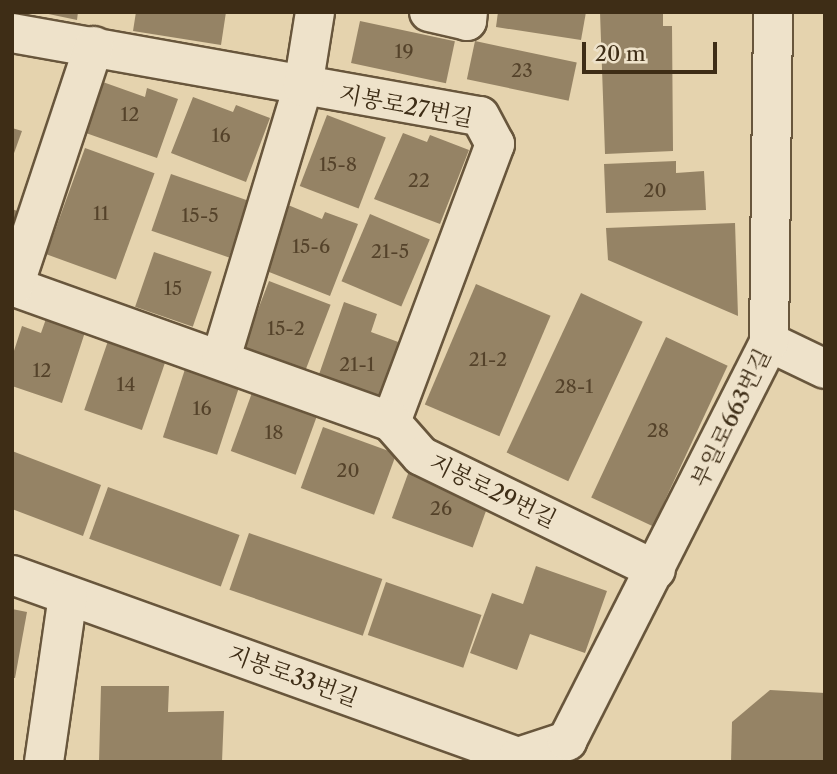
<!DOCTYPE html>
<html>
<head>
<meta charset="utf-8">
<style>
	body { margin:0 }
	#map { position:relative; width:837px; height:774px; overflow:hidden; background:#e5d3ae; font-family:"Libre Caslon Text","Noto Serif KR",serif }
	div>[style] { position:absolute }
	[style*='--x'] { left:calc(var(--x)*1px); top:calc(var(--y)*1px); width:calc(var(--w)*1px); rotate:calc(var(--a)*1deg) }
	.building>* { inset:0; background:#958365; transform-origin:0 0 }
	.roads { filter:drop-shadow(2px 0 #68563c) drop-shadow(-2px 0 #68563c) drop-shadow(0 2px #68563c) drop-shadow(0 -2px #68563c) }
	.minor>* { height:38px; margin:-19px; padding:0 19px; transform-origin:19px; border-radius:19px; background:#eee2ca }
	span { translate:-50% -50%; white-space:nowrap; text-align:center; line-height:1.15; -webkit-text-stroke:5px #eee2ca; paint-order:stroke }
	.number-label { font-size:19px; color:#54422a }
	.number-label span { -webkit-text-stroke-width:0 }
	.street-label { font-size:23px; color:#3e2d16 }
	.frame { position:absolute; inset:0; border:14px solid #3e2d16; pointer-events:none }
	.scale { position:absolute; left:582px; top:42px; width:135px; height:32px; box-sizing:border-box; border:4px solid #3e2d16; border-top:0; padding-left:9px; font-size:21px; line-height:24px; white-space:nowrap; color:#3e2d16; -webkit-text-stroke:5px #eee2ca; paint-order:stroke }
</style>
</head>
<body>
<div id="map">
	<div class="building">
		<i style="clip-path:polygon(39px 12px,78px 12px,77px 20px)"></i>
		<i style="clip-path:polygon(136px 12px,226px 12px,221px 45px,133px 31px)"></i>
		<i style="clip-path:polygon(498px 12px,586px 12px,581px 40px,496px 27px)"></i>
		<i style="clip-path:polygon(600px 12px,663px 12px,663px 26px,672px 26px,673px 151px,605px 154px)"></i>
		<i style="left:360px;top:21px;width:97px;height:43px;rotate:12deg"></i>
		<i style="left:475px;top:41px;width:104px;height:39px;rotate:12deg"></i>
		<i style="clip-path:polygon(100px 81px,145px 97px,147px 88px,178px 99px,157px 158px,83px 132px)"></i>
		<i style="clip-path:polygon(193px 97px,233px 112px,236px 105px,270px 118px,246px 182px,171px 153px)"></i>
		<i style="left:327px;top:115px;width:63px;height:76px;rotate:21deg"></i>
		<i style="clip-path:polygon(12px 128px,22px 131px,13px 156px,12px 156px)"></i>
		<i style="clip-path:polygon(403px 133px,427px 142px,430px 135px,469px 150px,440px 224px,374px 199px)"></i>
		<i style="left:85px;top:148px;width:74px;height:113px;rotate:20deg"></i>
		<i style="clip-path:polygon(676px 161px,676px 173px,704px 171px,706px 210px,606px 213px,604px 164px)"></i>
		<i style="left:171px;top:174px;width:82px;height:60px;rotate:19deg"></i>
		<i style="clip-path:polygon(288px 205px,322px 219px,325px 212px,358px 224px,330px 296px,264px 270px)"></i>
		<i style="clip-path:polygon(12px 209px,25px 214px,12px 251px)"></i>
		<i style="left:370px;top:214px;width:65px;height:73px;rotate:23deg"></i>
		<i style="clip-path:polygon(735px 223px,738px 316px,608px 260px,606px 228px)"></i>
		<i style="left:154px;top:252px;width:61px;height:58px;rotate:19deg"></i>
		<i style="left:269px;top:281px;width:66px;height:78px;rotate:21deg"></i>
		<i style="left:476px;top:284px;width:81px;height:131px;rotate:23deg"></i>
		<i style="left:581px;top:293px;width:68px;height:176px;rotate:25deg"></i>
		<i style="clip-path:polygon(344px 302px,377px 314px,371px 332px,401px 343px,377px 408px,315px 386px)"></i>
		<i style="clip-path:polygon(47px 316px,86px 329px,62px 403px,12px 386px,12px 357px,22px 326px,41px 333px)"></i>
		<i style="left:666px;top:337px;width:68px;height:177px;rotate:25deg"></i>
		<i style="left:108px;top:341px;width:61px;height:73px;rotate:19deg"></i>
		<i style="left:187px;top:363px;width:57px;height:78px;rotate:18deg"></i>
		<i style="left:253px;top:390px;width:69px;height:65px;rotate:20deg"></i>
		<i style="left:323px;top:427px;width:78px;height:65px;rotate:20deg"></i>
		<i style="clip-path:polygon(12px 451px,101px 485px,83px 536px,12px 509px)"></i>
		<i style="left:409px;top:471px;width:86px;height:50px;rotate:20deg"></i>
		<i style="left:108px;top:487px;width:140px;height:55px;rotate:20deg"></i>
		<i style="left:249px;top:533px;width:141px;height:60px;rotate:19deg"></i>
		<i style="clip-path:polygon(536px 566px,607px 591px,585px 653px,530px 634px,517px 670px,470px 653px,492px 593px,523px 604px)"></i>
		<i style="left:386px;top:582px;width:101px;height:56px;rotate:19deg"></i>
		<i style="clip-path:polygon(12px 609px,27px 612px,15px 678px,12px 678px)"></i>
		<i style="clip-path:polygon(101px 686px,169px 686px,168px 712px,224px 711px,222px 762px,99px 762px)"></i>
		<i style="clip-path:polygon(770px 690px,825px 693px,825px 762px,731px 762px,732px 722px)"></i>
	</div>
	<div class="roads">
		<div class="minor">
			<i style="--x:429;--y:12;--w:39;--a:13"></i>
			<i style="--x:467;--y:21;--w:9;--a:-84"></i>
			<i style="--x:12;--y:33;--w:475;--a:10.1"></i>
			<i style="--x:480;--y:116;--w:32;--a:62"></i>
			<i style="--x:495;--y:144;--w:297;--a:110.5"></i>
			<i style="--x:12;--y:286;--w:403;--a:19.7"></i>
			<i style="--x:391;--y:422;--w:45;--a:48.6"></i>
			<i style="--x:421;--y:456;--w:261;--a:25.9"></i>
			<i style="--x:14;--y:286;--w:253;--a:-71.6"></i>
			<i style="--x:769;--y:342;--w:62;--a:25.7"></i>
			<i style="--x:221;--y:358;--w:283;--a:-73.2"></i>
			<i style="--x:303;--y:87;--w:76;--a:-80.9"></i>
			<i style="--x:12;--y:575;--w:538;--a:19.78"></i>
			<i style="--x:518;--y:757;--w:52;--a:-18.1"></i>
			<i style="--x:567;--y:741;--w:447;--a:-63.1"></i>
			<i style="--x:769;--y:342;--w:330;--a:-89.3"></i>
			<i style="--x:44;--y:762;--w:168;--a:-81.8"></i>
		</div>
	</div>
	<div class="number-label">
		<span style="left:404px;top:52px">19</span>
		<span style="left:522px;top:71px">23</span>
		<span style="left:130px;top:115px">12</span>
		<span style="left:221px;top:136px">16</span>
		<span style="left:338px;top:165px">15-8</span>
		<span style="left:419px;top:181px">22</span>
		<span style="left:655px;top:191px">20</span>
		<span style="left:101px;top:214px">11</span>
		<span style="left:200px;top:216px">15-5</span>
		<span style="left:311px;top:247px">15-6</span>
		<span style="left:390px;top:252px">21-5</span>
		<span style="left:173px;top:289px">15</span>
		<span style="left:286px;top:329px">15-2</span>
		<span style="left:488px;top:360px">21-2</span>
		<span style="left:357px;top:365px">21-1</span>
		<span style="left:42px;top:371px">12</span>
		<span style="left:126px;top:385px">14</span>
		<span style="left:574px;top:387px">28-1</span>
		<span style="left:202px;top:409px">16</span>
		<span style="left:658px;top:431px">28</span>
		<span style="left:274px;top:433px">18</span>
		<span style="left:348px;top:471px">20</span>
		<span style="left:441px;top:509px">26</span>
	</div>
	<div class="street-label">
		<span style="left:406px;top:106px;rotate:11deg">지봉로27번길</span>
		<span style="left:731px;top:418px;rotate:-64deg">부일로663번길</span>
		<span style="left:493px;top:491px;rotate:26deg">지봉로29번길</span>
		<span style="left:293px;top:676px;rotate:20deg">지봉로33번길</span>
	</div>
	<div class="frame"></div>
	<div class="scale">20 m</div>
</div>
</body>
</html>
